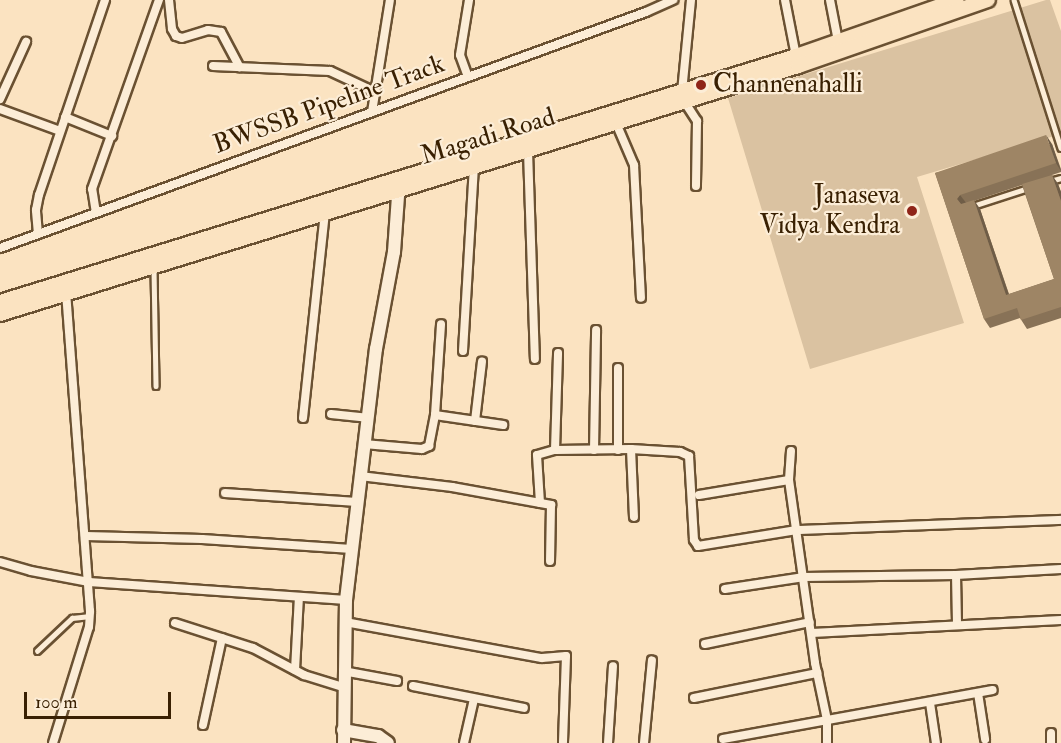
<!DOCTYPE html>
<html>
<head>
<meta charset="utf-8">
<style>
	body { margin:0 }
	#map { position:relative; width:1061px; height:743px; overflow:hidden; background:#fbe3c1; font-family:"IM FELL Double Pica",serif }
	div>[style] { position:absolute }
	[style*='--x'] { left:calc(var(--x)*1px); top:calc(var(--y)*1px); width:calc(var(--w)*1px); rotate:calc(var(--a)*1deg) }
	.green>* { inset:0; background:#dac2a1 }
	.roads { filter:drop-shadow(2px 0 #6a5132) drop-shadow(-2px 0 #6a5132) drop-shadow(0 2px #6a5132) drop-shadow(0 -2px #6a5132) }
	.lane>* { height:4.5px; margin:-2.25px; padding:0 2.25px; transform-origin:2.25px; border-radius:2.25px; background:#fcedd7 }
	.street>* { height:8px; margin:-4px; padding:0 4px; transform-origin:4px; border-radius:4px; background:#fcedd7 }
	.secondary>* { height:12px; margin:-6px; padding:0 6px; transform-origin:6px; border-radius:6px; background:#fcedd7 }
	.primary>* { height:14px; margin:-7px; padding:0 7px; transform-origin:7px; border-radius:7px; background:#fbe3c1 }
	.wall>* { inset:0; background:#887257 }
	.shaded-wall>* { inset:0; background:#6f5d47 }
	.building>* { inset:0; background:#9e8565 }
	.dots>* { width:16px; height:16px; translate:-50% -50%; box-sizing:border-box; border:3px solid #fcedd7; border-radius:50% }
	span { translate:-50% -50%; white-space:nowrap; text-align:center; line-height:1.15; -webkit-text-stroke:4.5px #fcedd7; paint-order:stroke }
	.poi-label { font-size:26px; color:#392002 }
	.left { translate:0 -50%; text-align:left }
	.right { translate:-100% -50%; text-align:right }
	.street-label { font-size:26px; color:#392002 }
	.scale { position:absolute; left:24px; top:692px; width:147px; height:27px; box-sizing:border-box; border:3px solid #392002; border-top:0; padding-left:8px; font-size:18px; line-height:21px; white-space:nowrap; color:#392002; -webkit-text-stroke:4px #fcedd7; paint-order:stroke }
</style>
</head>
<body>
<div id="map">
	<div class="green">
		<i style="clip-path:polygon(1046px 0,1050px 0,1061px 31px,1061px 134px,917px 177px,964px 323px,810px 369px,728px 98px)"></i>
	</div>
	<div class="roads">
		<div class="lane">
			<i style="--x:1014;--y:0;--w:155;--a:72.4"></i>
			<i style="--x:1050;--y:181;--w:11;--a:-15"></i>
			<i style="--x:973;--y:206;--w:58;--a:-18.1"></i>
			<i style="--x:154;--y:269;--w:117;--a:89"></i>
			<i style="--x:37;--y:651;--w:48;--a:-43.3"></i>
			<i style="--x:72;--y:618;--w:18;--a:-6"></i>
		</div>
		<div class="street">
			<i style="--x:169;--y:0;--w:29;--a:84"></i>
			<i style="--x:172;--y:29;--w:8;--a:60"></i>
			<i style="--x:176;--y:36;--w:6;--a:18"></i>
			<i style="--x:182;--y:38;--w:27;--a:-17"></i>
			<i style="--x:208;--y:30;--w:13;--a:9"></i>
			<i style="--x:221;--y:32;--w:40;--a:62"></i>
			<i style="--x:691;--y:0;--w:91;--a:95.6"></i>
			<i style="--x:682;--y:91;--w:10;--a:79"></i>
			<i style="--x:684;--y:101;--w:24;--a:57"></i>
			<i style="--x:697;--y:121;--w:65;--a:90.9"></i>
			<i style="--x:785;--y:0;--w:57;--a:78.9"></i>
			<i style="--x:830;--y:0;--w:42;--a:79"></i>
			<i style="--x:213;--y:66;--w:117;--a:2.4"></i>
			<i style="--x:330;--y:71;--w:50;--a:25"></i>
			<i style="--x:468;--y:77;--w:23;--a:-110"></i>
			<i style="--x:460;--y:55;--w:56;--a:-80.7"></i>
			<i style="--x:0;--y:99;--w:63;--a:-65.5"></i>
			<i style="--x:0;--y:109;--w:64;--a:20.1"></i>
			<i style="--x:372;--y:112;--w:113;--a:-80.9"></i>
			<i style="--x:65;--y:117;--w:51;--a:22"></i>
			<i style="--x:616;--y:123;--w:46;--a:66.8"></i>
			<i style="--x:634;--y:165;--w:133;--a:87"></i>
			<i style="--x:528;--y:151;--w:208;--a:88.1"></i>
			<i style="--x:96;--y:213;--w:24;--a:-99"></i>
			<i style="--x:92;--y:189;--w:201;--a:-70.5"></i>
			<i style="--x:38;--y:234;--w:24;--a:-95"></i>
			<i style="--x:36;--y:210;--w:15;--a:-79"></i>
			<i style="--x:39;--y:195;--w:206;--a:-71.3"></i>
			<i style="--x:0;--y:248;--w:688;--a:-20.07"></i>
			<i style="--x:646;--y:12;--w:30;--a:-24"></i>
			<i style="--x:463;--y:351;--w:184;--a:-86.6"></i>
			<i style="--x:331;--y:414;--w:36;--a:6"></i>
			<i style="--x:435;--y:415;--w:91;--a:-86.2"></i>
			<i style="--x:303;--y:418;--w:206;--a:-83.9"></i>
			<i style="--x:475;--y:421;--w:60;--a:-83.3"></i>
			<i style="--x:364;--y:444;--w:58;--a:4.9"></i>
			<i style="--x:422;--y:449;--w:8;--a:-23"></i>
			<i style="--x:429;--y:446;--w:32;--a:-79"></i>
			<i style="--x:435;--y:415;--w:69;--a:8.4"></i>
			<i style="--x:631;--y:449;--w:68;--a:87.5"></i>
			<i style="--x:555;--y:450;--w:97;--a:-88.2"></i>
			<i style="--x:594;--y:450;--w:120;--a:-89"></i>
			<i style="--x:618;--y:450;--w:82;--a:-90"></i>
			<i style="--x:791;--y:451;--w:29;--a:94"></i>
			<i style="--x:789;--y:480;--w:185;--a:81.9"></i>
			<i style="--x:815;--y:663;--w:58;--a:78.1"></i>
			<i style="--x:827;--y:720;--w:23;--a:90"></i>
			<i style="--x:360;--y:476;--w:93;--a:6.8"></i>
			<i style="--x:452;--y:487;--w:101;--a:10.3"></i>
			<i style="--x:551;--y:505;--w:56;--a:91"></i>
			<i style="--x:225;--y:493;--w:132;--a:3.9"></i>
			<i style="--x:699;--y:495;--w:91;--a:-9.5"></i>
			<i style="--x:540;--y:503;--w:48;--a:-93.6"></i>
			<i style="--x:537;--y:455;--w:19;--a:-16"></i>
			<i style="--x:555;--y:450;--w:76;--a:-0.8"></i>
			<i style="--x:631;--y:449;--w:49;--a:3.5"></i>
			<i style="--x:680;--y:452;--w:10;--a:24"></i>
			<i style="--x:689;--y:456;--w:84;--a:86.6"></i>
			<i style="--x:694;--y:540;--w:7;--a:56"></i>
			<i style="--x:698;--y:546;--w:100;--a:-9.2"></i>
			<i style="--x:797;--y:530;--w:264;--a:-2.2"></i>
			<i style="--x:86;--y:536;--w:116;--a:1.5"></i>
			<i style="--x:202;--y:539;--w:150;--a:3.8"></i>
			<i style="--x:0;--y:562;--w:32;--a:16"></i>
			<i style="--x:31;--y:571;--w:59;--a:10.7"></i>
			<i style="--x:89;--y:582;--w:258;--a:4"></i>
			<i style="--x:956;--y:575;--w:49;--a:88.8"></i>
			<i style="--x:725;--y:589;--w:80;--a:-8.6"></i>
			<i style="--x:804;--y:577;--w:152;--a:-0.8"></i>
			<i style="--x:956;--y:575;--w:105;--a:-3.3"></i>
			<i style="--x:345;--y:622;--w:200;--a:10.4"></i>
			<i style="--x:542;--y:658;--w:24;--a:-5"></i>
			<i style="--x:566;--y:656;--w:87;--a:92"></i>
			<i style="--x:175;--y:623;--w:82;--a:17.8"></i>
			<i style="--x:253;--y:648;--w:58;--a:27.9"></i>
			<i style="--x:304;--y:675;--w:41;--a:17.1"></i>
			<i style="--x:812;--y:633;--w:249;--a:-3"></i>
			<i style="--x:705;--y:644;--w:107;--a:-11.8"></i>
			<i style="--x:295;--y:670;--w:73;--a:-86.9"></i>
			<i style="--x:343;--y:671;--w:55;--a:10.5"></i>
			<i style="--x:413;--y:686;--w:113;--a:11.2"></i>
			<i style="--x:978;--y:693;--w:47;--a:81.3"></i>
			<i style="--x:694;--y:698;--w:126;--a:-11.5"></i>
			<i style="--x:930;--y:703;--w:40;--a:81.5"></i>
			<i style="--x:203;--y:725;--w:89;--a:-77.7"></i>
			<i style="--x:1051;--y:733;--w:10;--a:90"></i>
			<i style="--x:723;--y:739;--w:274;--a:-10.3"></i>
			<i style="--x:53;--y:743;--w:121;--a:-72.8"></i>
			<i style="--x:89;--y:627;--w:16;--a:-86"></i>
			<i style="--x:90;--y:611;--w:318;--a:-94.3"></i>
			<i style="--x:464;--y:743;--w:45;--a:-77.2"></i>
			<i style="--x:608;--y:743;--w:77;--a:-86.3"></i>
			<i style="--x:644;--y:743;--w:83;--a:-84.5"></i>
		</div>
		<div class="secondary">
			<i style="--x:343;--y:730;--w:36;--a:10"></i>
			<i style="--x:378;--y:736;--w:12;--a:35"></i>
			<i style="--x:344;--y:743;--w:143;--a:-89.2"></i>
			<i style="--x:346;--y:600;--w:253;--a:-83.2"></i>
			<i style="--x:376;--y:349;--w:99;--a:-79.5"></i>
			<i style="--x:394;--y:252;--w:69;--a:-85.9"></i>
		</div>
		<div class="primary">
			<i style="--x:0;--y:302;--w:833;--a:-17.17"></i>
			<i style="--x:796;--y:56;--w:170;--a:-19.2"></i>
			<i style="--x:0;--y:314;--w:836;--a:-17.26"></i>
			<i style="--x:798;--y:66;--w:201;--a:-19.2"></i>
		</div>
	</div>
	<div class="wall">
		<i style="clip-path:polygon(evenodd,1052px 144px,1061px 169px,1061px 172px,1052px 175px,1058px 184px,1061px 192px,1061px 318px,1027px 329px,1020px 318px,990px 328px,984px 319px,935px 173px,1052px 144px,1022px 185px,1054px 279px,1009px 294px,980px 209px,974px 201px,1022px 185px)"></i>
	</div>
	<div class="shaded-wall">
		<i style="clip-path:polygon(1046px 135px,1052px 144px,1061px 171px,1056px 163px)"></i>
		<i style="clip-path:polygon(1052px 175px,1058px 184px,1061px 192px,1061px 201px)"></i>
		<i style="clip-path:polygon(960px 195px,967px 204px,964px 208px,957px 199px)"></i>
		<i style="clip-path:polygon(974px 200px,980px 209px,1012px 304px,1006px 295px)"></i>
	</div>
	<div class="building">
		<i style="clip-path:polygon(1046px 135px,1056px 163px,960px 195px,957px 199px,961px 204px,974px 200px,1006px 295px,1054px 279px,1022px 184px,1052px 175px,1061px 201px,1061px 307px,1021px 320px,1017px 308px,984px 319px,935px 173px)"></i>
	</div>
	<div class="dots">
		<i style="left:701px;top:85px;background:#8f2418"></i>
		<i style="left:912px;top:211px;background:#8f2418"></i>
	</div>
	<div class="poi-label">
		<span class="left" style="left:713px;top:85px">Channenahalli</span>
		<span class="right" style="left:900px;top:211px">Janaseva<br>Vidya Kendra</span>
	</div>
	<div class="street-label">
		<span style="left:329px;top:105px;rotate:-20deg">BWSSB Pipeline Track</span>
		<span style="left:488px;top:137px;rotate:-17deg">Magadi Road</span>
	</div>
	<div class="scale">100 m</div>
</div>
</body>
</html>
